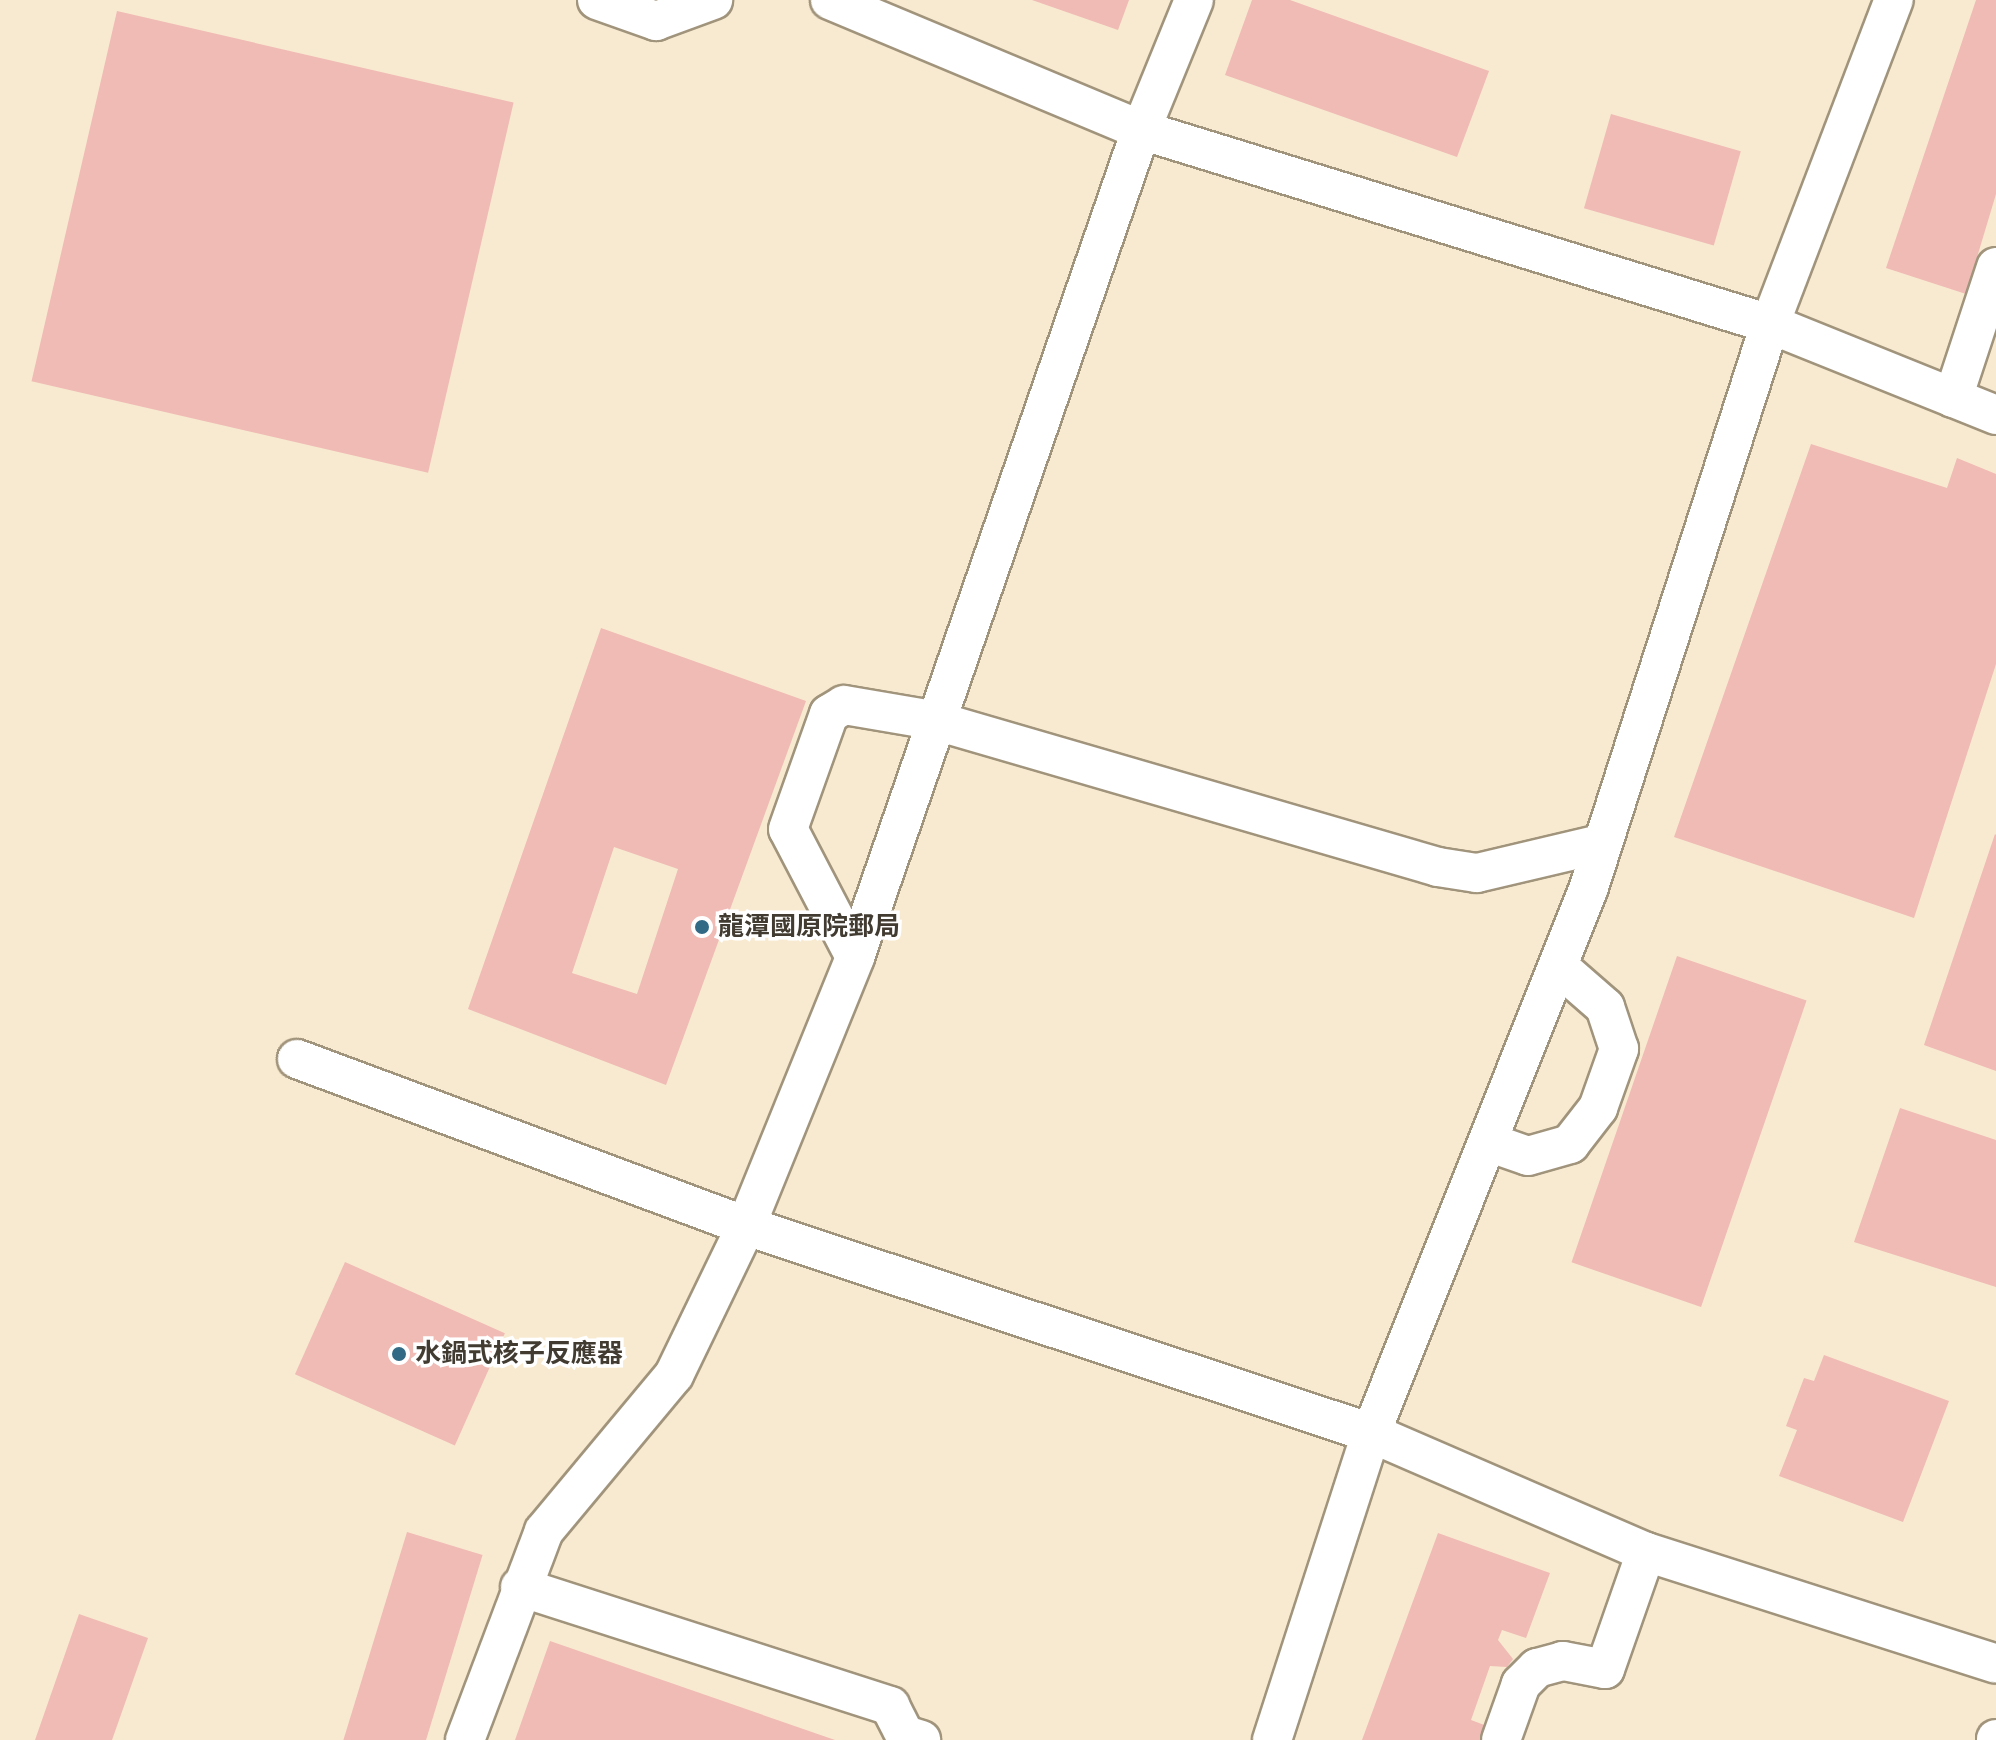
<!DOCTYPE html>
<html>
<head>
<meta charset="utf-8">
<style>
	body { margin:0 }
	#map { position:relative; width:1996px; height:1740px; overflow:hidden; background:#f8ead0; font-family:"Work Sans","Noto Sans TC",sans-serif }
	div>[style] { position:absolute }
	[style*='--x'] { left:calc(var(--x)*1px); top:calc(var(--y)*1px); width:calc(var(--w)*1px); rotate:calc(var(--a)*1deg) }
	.building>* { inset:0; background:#f0bab5; transform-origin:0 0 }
	.roads { filter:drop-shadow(2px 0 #a1947c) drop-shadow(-2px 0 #a1947c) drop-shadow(0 2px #a1947c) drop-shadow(0 -2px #a1947c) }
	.minor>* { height:38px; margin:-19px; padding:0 19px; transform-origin:19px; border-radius:19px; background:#fff }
	.dots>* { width:22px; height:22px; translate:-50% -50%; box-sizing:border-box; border:4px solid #fff; border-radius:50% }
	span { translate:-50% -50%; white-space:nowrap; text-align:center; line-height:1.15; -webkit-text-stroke:7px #fff; paint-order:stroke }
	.poi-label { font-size:26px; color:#413b31; font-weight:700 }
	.left { translate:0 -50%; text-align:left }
</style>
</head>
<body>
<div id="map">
	<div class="building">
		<i style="clip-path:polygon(1032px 0,1129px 0,1118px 30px)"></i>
		<i style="clip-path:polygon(1252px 0,1290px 0,1489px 71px,1457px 157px,1225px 75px)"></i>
		<i style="clip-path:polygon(1976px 0,1996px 0,1996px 194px,1966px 294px,1886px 268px)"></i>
		<i style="left:117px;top:11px;width:407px;height:380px;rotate:13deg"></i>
		<i style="left:1611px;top:114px;width:135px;height:98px;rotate:16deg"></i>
		<i style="clip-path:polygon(1811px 444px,1947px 488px,1957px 458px,1996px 474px,1996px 664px,1914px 918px,1674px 837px)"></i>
		<i style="clip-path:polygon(evenodd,601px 628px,806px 701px,666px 1085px,468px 1009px,601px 628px,614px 847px,678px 869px,637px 994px,572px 973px,614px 847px)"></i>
		<i style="clip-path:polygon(1995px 834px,1996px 835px,1996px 1071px,1924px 1045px)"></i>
		<i style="left:1677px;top:956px;width:137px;height:324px;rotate:19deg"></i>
		<i style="clip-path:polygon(1900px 1108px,1996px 1140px,1996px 1287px,1854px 1242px)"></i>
		<i style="left:345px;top:1262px;width:175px;height:123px;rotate:24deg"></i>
		<i style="clip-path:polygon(1824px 1355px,1949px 1401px,1903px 1522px,1779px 1476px,1797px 1430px,1786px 1426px,1804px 1378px,1814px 1381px)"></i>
		<i style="left:407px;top:1532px;width:79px;height:218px;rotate:17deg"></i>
		<i style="clip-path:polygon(1438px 1533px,1550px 1573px,1526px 1638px,1502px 1630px,1498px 1640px,1513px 1659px,1507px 1667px,1490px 1666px,1471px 1720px,1487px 1726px,1482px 1740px,1362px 1740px)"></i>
		<i style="clip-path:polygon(79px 1614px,148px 1638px,112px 1740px,35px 1740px)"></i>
		<i style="clip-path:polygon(550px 1641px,835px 1740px,515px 1740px)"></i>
	</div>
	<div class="roads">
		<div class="minor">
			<i style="--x:597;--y:0;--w:63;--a:19.6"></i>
			<i style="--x:656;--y:21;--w:61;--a:-20.2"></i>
			<i style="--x:830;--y:0;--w:337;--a:22.7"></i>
			<i style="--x:1141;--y:130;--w:658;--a:17.14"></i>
			<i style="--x:1770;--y:324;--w:244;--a:21.9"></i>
			<i style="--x:1953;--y:398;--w:138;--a:-71.8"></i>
			<i style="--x:855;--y:957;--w:144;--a:-117.6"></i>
			<i style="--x:788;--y:829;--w:122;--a:-70.4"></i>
			<i style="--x:829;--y:714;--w:17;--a:-31"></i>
			<i style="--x:844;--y:705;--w:90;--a:9.6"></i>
			<i style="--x:933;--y:720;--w:526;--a:16.23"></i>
			<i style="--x:1438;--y:867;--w:39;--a:9"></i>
			<i style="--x:1477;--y:873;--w:126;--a:-13.3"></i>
			<i style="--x:297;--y:1059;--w:479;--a:20.4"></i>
			<i style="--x:746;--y:1226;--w:658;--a:18.32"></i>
			<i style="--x:1371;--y:1433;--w:300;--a:23.4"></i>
			<i style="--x:1646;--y:1552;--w:124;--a:109.3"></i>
			<i style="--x:1605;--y:1669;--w:43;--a:-169.2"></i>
			<i style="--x:1563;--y:1661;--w:27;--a:165"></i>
			<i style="--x:1537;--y:1668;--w:23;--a:135"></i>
			<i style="--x:1521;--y:1684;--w:59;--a:109.7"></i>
			<i style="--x:1488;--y:1142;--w:42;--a:19.3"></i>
			<i style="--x:1528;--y:1156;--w:44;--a:-15.9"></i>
			<i style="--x:1570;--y:1144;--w:46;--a:-52.1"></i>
			<i style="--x:1598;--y:1108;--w:63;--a:-70.4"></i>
			<i style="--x:1619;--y:1049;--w:44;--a:-108.4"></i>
			<i style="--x:1605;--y:1007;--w:62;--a:-138.9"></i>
			<i style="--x:1646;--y:1552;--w:367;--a:17.7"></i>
			<i style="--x:520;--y:1587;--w:389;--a:17.8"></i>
			<i style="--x:890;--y:1706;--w:33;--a:63"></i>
			<i style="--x:905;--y:1735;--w:17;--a:17"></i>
			<i style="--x:465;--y:1740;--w:223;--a:-69.3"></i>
			<i style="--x:544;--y:1531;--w:203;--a:-50.2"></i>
			<i style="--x:674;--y:1375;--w:165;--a:-64.2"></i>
			<i style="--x:746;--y:1226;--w:290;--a:-67.9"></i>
			<i style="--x:855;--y:957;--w:875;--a:-70.92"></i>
			<i style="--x:1141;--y:130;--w:140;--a:-67.8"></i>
			<i style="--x:1272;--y:1740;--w:323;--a:-72.1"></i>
			<i style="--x:1371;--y:1433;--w:588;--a:-68.23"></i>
			<i style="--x:1589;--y:887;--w:591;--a:-72.18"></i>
			<i style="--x:1770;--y:324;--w:347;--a:-69.1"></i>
			<i style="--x:1996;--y:1740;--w:1;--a:-90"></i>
		</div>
	</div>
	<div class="dots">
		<i style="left:702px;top:927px;background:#326984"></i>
		<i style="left:399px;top:1354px;background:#326984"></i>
	</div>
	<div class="poi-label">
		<span class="left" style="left:718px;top:927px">龍潭國原院郵局</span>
		<span class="left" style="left:415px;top:1354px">水鍋式核子反應器</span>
	</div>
</div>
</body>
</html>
